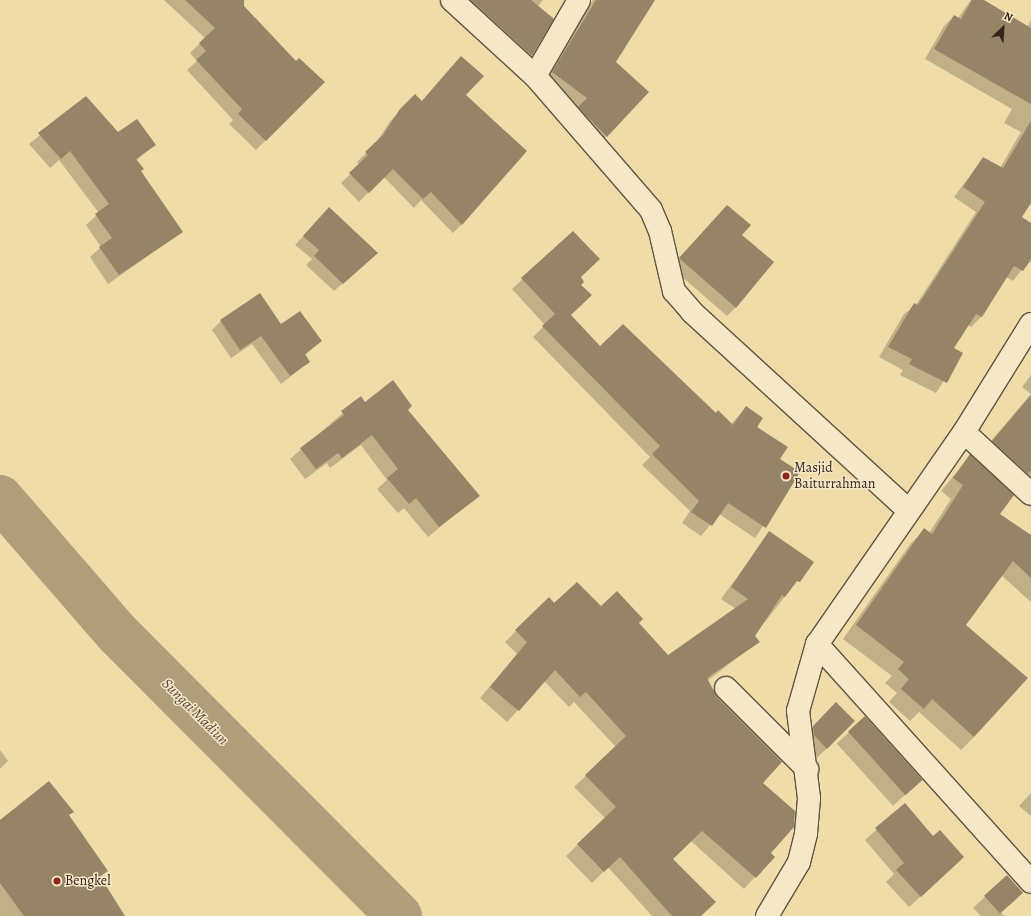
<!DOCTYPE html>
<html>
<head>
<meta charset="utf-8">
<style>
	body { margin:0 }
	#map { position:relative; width:1031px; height:916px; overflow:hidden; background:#f0dca9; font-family:Alegreya,serif }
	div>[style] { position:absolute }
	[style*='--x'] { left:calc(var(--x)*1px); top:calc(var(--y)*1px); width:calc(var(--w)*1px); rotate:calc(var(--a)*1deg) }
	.shadow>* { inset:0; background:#0003; transform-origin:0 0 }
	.river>* { height:46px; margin:-23px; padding:0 23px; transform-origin:23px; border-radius:23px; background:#b09e7a }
	.building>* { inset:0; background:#958566; transform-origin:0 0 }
	.roads { filter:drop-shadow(1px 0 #625441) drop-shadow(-1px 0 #625441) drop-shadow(0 1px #625441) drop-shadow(0 -1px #625441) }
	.street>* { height:22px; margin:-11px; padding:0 11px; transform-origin:11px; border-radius:11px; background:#f5e8c7 }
	.secondary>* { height:22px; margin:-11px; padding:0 11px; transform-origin:11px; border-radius:11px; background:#f5e8c7 }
	.dots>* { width:11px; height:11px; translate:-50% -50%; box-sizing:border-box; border:2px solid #f5e8c7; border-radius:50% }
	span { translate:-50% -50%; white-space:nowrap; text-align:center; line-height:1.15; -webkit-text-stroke:3px #f5e8c7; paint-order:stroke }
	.poi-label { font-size:14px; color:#33261e }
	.left { translate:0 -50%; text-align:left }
	.water-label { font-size:15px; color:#584a3a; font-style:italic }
	.north { position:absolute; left:983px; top:8px; width:40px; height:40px; -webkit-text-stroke:3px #f5e8c7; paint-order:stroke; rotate:25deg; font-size:11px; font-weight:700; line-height:16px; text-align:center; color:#33261e }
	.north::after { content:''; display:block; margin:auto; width:14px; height:18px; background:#33261e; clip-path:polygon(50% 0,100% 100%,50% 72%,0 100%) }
</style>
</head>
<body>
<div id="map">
	<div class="shadow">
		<i style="clip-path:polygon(164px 0,237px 0,296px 63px,323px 82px,256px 150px,229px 124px,233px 120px,187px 70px,197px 61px,190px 53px,205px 38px)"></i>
		<i style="clip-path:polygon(450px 0,543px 0,538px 6px,553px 18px,522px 64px)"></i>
		<i style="clip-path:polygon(593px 0,654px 0,615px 62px,607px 136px,598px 144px,571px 116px,579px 107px,544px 81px)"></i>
		<i style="clip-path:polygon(971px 0,982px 0,1027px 27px,1031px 20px,1031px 201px,1021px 217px,1031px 224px,1031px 258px,1013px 281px,1006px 277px,981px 317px,971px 327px,968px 325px,953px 348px,962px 353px,936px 393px,900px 375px,903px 370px,879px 357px,904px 314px,916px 305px,976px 212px,954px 197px,983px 158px,1000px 168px,1021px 132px,1004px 123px,1012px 109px,925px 59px,944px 26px,954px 16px,958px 18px)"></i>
		<i style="clip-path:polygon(452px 66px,462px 224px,453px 233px,421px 200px,414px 208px,384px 177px,359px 202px,341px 183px,360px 165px,357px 162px,375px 144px,391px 120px,415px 96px,421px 102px)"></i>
		<i style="clip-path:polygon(86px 98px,118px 134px,155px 144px,136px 161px,140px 172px,182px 232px,108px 284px,90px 257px,101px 247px,86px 225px,99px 213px,59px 160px,50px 168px,29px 144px)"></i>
		<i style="clip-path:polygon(727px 206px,741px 235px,736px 307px,727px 316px,671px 267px)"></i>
		<i style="clip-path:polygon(321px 217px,368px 261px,334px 291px,306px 265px,312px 259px,295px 245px)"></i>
		<i style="clip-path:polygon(573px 232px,580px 285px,570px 315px,600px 347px,731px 424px,746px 408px,778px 459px,799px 473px,755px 538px,719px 514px,701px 536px,682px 523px,690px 511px,642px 465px,650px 457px,533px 337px,545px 325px,512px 289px)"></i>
		<i style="clip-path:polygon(221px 321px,321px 341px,304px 356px,309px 362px,281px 384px,252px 344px,231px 358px,212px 330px)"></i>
		<i style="clip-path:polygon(1031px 375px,1031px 394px,1022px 387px)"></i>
		<i style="clip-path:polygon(1031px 394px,1031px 510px,1026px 498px,979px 455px)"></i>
		<i style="clip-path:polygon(360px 398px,364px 403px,407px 410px,478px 496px,428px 537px,404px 508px,398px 513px,377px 489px,387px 480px,361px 445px,330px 468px,327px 463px,305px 479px,290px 459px)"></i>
		<i style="clip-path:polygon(970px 456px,999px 514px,1031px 536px,1031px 602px,1001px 575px,964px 625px,974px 737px,961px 750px,919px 712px,910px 721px,889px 702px,897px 693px,885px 683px,892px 676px,843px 639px,911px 543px,925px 530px,929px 533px,951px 499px,941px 491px)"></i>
		<i style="clip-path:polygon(769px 533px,812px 562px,754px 636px,758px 642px,707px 681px,762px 783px,769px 854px,773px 857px,744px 889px,691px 841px,672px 859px,700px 916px,652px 916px,608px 867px,592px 883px,566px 856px,605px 818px,574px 787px,616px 747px,574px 702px,569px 707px,544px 681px,507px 722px,480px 698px,517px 654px,505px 642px,549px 599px,554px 604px,601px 608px,638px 623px,668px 656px,736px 609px,721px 599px)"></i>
		<i style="clip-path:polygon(836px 704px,854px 721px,816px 759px,803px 746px,802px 739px)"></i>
		<i style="left:865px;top:718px;width:84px;height:38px;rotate:48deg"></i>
		<i style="clip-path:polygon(0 750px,8px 761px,0 769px)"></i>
		<i style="clip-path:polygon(1031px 793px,1031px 816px,1019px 806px)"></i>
		<i style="clip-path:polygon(905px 804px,952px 868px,909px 907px,886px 882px,894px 874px,865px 840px)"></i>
		<i style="clip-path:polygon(68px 816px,107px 871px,100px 877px,124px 916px,0 916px,0 821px)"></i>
		<i style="clip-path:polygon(1007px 876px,1001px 913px,1005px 916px,981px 916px,973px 908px)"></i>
	</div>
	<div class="river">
		<i style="--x:0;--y:498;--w:180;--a:49.1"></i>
		<i style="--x:118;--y:634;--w:398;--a:45.1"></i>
	</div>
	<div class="building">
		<i style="clip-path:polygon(185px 0,244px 0,244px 6px,296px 61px,299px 58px,325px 82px,266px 141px,238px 114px,242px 109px,196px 60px,206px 51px,199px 43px,215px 28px)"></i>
		<i style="clip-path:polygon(471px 0,531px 0,554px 19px,532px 56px)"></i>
		<i style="clip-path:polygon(596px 0,655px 0,616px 62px,649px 92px,607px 137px,578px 107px,587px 98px,552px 72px)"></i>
		<i style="clip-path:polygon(972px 0,984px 0,1031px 28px,1031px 104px,934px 49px,954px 15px,961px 19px)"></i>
		<i style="clip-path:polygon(461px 56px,484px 76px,466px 95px,527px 151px,462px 225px,431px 192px,423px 199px,393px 169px,369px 193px,349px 173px,368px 155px,365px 152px,383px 135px,400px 109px,415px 94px,422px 101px)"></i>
		<i style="clip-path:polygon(86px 96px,118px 132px,137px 119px,156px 145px,136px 159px,144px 169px,141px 171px,183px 232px,119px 275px,99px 247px,112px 238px,95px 214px,109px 204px,70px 151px,61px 159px,38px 133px)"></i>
		<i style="clip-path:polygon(1031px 121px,1031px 203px,1022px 217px,1031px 223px,1031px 260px,1023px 271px,1014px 266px,982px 317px,976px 314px,954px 348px,963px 353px,947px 383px,909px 364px,912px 359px,888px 347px,914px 303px,918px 305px,985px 202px,963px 187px,983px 157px,1003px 168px)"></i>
		<i style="clip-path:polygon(727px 205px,751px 225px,742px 235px,774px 262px,736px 308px,679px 258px)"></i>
		<i style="clip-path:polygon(329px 207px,378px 253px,343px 284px,314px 256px,319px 250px,303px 236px)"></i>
		<i style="clip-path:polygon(573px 231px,600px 259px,581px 277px,584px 282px,581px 285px,592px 295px,571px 315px,600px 346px,623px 324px,716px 413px,718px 410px,733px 425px,746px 406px,763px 418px,757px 427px,788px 447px,780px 459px,800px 472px,766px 528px,728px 503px,712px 526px,691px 512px,699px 501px,652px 454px,660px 446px,542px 326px,555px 314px,521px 278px)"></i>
		<i style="clip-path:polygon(260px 293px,281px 324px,300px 311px,322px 341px,305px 354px,310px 362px,290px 376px,261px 336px,240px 350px,220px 320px)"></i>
		<i style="clip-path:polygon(393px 380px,412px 406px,408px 410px,480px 496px,439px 527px,416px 498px,409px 504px,387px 478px,398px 469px,372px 435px,342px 458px,338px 453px,316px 469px,300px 448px,344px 415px,341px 411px,361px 396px,365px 402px)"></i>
		<i style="clip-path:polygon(1031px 395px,1031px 470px,1028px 474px,992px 441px)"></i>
		<i style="clip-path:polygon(970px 454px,1014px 495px,1000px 514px,1031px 535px,1031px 578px,1013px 561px,966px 625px,1028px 678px,974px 737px,932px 699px,924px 709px,901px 689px,909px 679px,898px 669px,904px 662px,856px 625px,924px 528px,932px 534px,963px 485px,953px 478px)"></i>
		<i style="clip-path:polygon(769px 531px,814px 562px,800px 582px,797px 581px,785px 597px,782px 595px,755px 636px,760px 642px,707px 678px,717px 697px,782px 762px,763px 783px,795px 811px,794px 827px,771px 853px,775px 857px,756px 878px,702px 831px,673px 859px,716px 902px,701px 916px,672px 916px,620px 857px,604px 872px,577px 844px,616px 807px,585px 775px,626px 736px,586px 692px,580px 697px,555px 670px,519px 711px,490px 687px,527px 642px,515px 630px,549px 597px,554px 603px,577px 582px,601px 606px,617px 591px,643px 619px,639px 623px,668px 655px,748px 599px,731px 587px)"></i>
		<i style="clip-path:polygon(836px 702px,855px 721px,827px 749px,814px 735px,813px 726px)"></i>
		<i style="left:865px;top:716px;width:86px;height:23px;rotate:48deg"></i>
		<i style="clip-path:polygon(49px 781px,74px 812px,69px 815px,108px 871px,100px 876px,125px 916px,24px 916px,0 883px,0 820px)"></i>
		<i style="clip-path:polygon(905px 803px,933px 836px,940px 830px,964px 857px,921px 897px,896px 870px,904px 863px,875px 828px)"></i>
		<i style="left:1007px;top:875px;width:24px;height:31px;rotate:48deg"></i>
	</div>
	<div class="roads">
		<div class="street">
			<i style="--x:452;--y:0;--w:113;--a:42.5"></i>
			<i style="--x:535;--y:76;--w:177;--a:49.1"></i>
			<i style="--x:651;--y:210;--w:23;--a:67"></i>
			<i style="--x:660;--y:231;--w:62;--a:76.9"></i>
			<i style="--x:674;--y:291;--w:28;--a:49"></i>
			<i style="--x:692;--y:312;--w:293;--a:42.5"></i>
			<i style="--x:535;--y:76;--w:88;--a:-59.9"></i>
			<i style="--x:964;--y:432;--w:91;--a:42.8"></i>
			<i style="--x:726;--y:688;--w:115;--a:45"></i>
			<i style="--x:767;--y:916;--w:63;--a:-59.3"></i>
			<i style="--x:799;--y:862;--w:30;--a:-76"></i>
			<i style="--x:806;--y:833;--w:35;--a:-85"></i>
			<i style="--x:809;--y:798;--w:88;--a:-97.2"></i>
			<i style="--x:798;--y:711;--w:70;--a:-74.2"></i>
		</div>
		<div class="secondary">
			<i style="--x:1031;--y:324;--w:127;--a:121.8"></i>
			<i style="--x:964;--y:432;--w:258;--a:124.7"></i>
			<i style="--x:817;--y:644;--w:320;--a:48"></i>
		</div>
	</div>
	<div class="dots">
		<i style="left:786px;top:476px;background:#8f2418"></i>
		<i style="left:57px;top:881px;background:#8f2418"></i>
	</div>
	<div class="poi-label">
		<span class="left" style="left:794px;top:476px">Masjid<br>Baiturrahman</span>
		<span class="left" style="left:65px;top:881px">Bengkel</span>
	</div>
	<div class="water-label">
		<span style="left:195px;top:712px;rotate:45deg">Sungai Madiun</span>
	</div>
	<div class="north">N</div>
</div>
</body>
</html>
